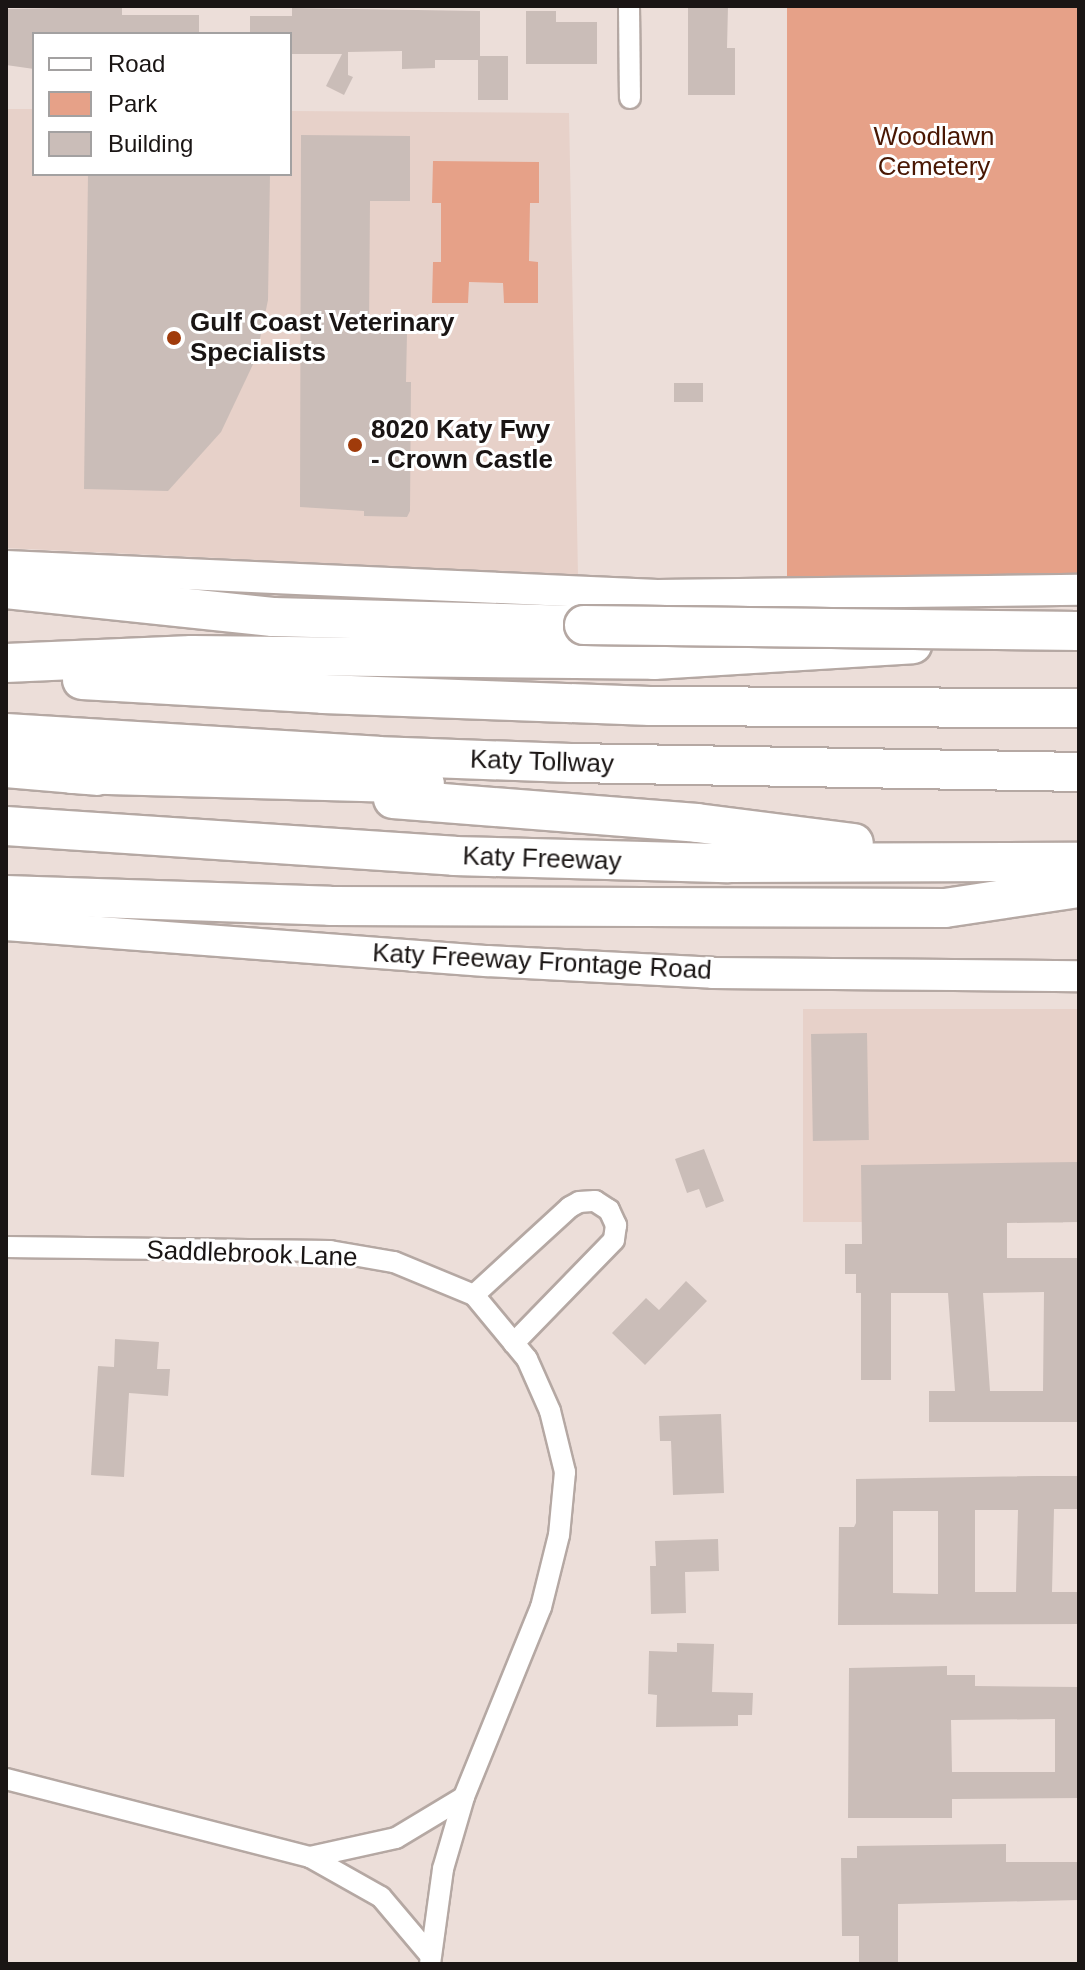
<!DOCTYPE html>
<html>
<head>
<meta charset="utf-8">
<style>
	body { margin:0 }
	#map { position:relative; width:1085px; height:1970px; overflow:hidden; background:#ecded9; font-family:Arial,sans-serif }
	div>[style] { position:absolute }
	[style*='--x'] { left:calc(var(--x)*1px); top:calc(var(--y)*1px); width:calc(var(--w)*1px); rotate:calc(var(--a)*1deg) }
	.built>* { inset:0; background:#e7d1c9; transform-origin:0 0 }
	.green>* { inset:0; background:#e6a188; transform-origin:0 0 }
	.building>* { inset:0; background:#cabdb8; transform-origin:0 0 }
	.roads { filter:drop-shadow(2px 0 #b5a8a3) drop-shadow(-2px 0 #b5a8a3) drop-shadow(0 2px #b5a8a3) drop-shadow(0 -2px #b5a8a3) }
	.street>* { height:20px; margin:-10px; padding:0 10px; transform-origin:10px; border-radius:10px; background:#fff }
	.secondary>* { height:30px; margin:-15px; padding:0 15px; transform-origin:15px; border-radius:15px; background:#fff }
	.highway>* { height:38px; margin:-19px; padding:0 19px; transform-origin:19px; border-radius:19px; background:#fff }
	.bridges { filter:drop-shadow(2px 0 #b5a8a3) drop-shadow(-2px 0 #b5a8a3) drop-shadow(0 2px #b5a8a3) drop-shadow(0 -2px #b5a8a3) }
	.highway-bridge>* { height:38px; margin:-19px; padding:0 19px; transform-origin:19px; border-radius:19px; background:#fff }
	.dots>* { width:22px; height:22px; translate:-50% -50%; box-sizing:border-box; border:4px solid #fff; border-radius:50% }
	span { translate:-50% -50%; white-space:nowrap; text-align:center; line-height:1.15; -webkit-text-stroke:6px #fff; paint-order:stroke }
	.park-label { font-size:26px; color:#491703 }
	.poi-label { font-size:26px; color:#1a1514; font-weight:700 }
	.left { translate:0 -50%; text-align:left }
	.street-label { font-size:26px; color:#1a1514 }
	.frame { position:absolute; inset:0; border:8px solid #1a1514; pointer-events:none }
	.legend { position:absolute; left:32px; top:32px; width:260px; height:144px; box-sizing:border-box; background:#fff; border:2px solid #a3a1a1; margin:0; padding:10px 14px; list-style:none; font-size:24px; color:#1a1514 }
	.legend li { display:flex; align-items:center; gap:16px; height:40px }
	.legend b { width:40px; border:2px solid #a3a1a1 }
</style>
</head>
<body>
<div id="map">
	<div class="built">
		<i style="clip-path:polygon(6px 109px,34px 109px,34px 174px,290px 174px,290px 111px,569px 113px,578px 575px,6px 548px)"></i>
		<i style="left:1079px;top:1009px;width:213px;height:276px;rotate:90deg"></i>
	</div>
	<div class="green">
		<i style="left:787px;top:6px;width:292px;height:587px"></i>
		<i style="clip-path:polygon(433px 161px,539px 162px,539px 203px,530px 203px,529px 261px,538px 262px,538px 303px,504px 303px,503px 283px,469px 282px,468px 303px,432px 303px,433px 262px,441px 262px,441px 203px,432px 203px)"></i>
	</div>
	<div class="building">
		<i style="clip-path:polygon(688px 6px,728px 6px,727px 48px,735px 48px,735px 95px,688px 95px)"></i>
		<i style="clip-path:polygon(122px 7px,122px 15px,199px 15px,199px 34px,34px 34px,34px 69px,6px 65px,6px 9px)"></i>
		<i style="clip-path:polygon(292px 8px,480px 11px,480px 56px,508px 56px,508px 100px,478px 100px,478px 60px,435px 60px,435px 68px,402px 69px,402px 51px,348px 52px,348px 75px,353px 77px,344px 95px,326px 86px,342px 54px,292px 54px,292px 34px,250px 34px,250px 16px,292px 16px)"></i>
		<i style="clip-path:polygon(526px 11px,556px 11px,556px 22px,597px 22px,597px 64px,526px 64px)"></i>
		<i style="clip-path:polygon(301px 135px,410px 136px,410px 201px,370px 201px,369px 333px,407px 333px,406px 382px,411px 382px,410px 511px,407px 517px,364px 516px,364px 511px,300px 507px)"></i>
		<i style="clip-path:polygon(88px 174px,270px 174px,268px 300px,256px 358px,221px 432px,168px 491px,84px 489px)"></i>
		<i style="left:703px;top:383px;width:19px;height:29px;rotate:90deg"></i>
		<i style="left:867px;top:1033px;width:107px;height:56px;rotate:89deg"></i>
		<i style="clip-path:polygon(704px 1149px,724px 1201px,706px 1208px,699px 1189px,687px 1193px,675px 1159px)"></i>
		<i style="clip-path:polygon(evenodd,1079px 1162px,1079px 1222px,1007px 1223px,1007px 1258px,1079px 1258px,1079px 1422px,929px 1422px,929px 1391px,955px 1391px,948px 1293px,891px 1293px,891px 1380px,861px 1380px,861px 1293px,856px 1293px,856px 1274px,845px 1274px,845px 1244px,862px 1244px,861px 1165px,1079px 1162px,1044px 1292px,1043px 1391px,990px 1391px,983px 1293px,1044px 1292px)"></i>
		<i style="clip-path:polygon(686px 1281px,707px 1301px,645px 1365px,612px 1333px,646px 1298px,659px 1310px)"></i>
		<i style="clip-path:polygon(115px 1339px,159px 1342px,157px 1369px,170px 1369px,168px 1396px,129px 1393px,124px 1477px,91px 1475px,98px 1366px,114px 1367px)"></i>
		<i style="clip-path:polygon(721px 1414px,724px 1493px,673px 1495px,671px 1441px,660px 1441px,659px 1416px)"></i>
		<i style="clip-path:polygon(evenodd,1038px 1476px,1079px 1476px,1079px 1509px,1054px 1509px,1052px 1592px,1079px 1592px,1079px 1624px,838px 1625px,839px 1527px,854px 1527px,856px 1523px,856px 1479px,1038px 1476px,975px 1510px,1018px 1510px,1016px 1592px,975px 1592px,975px 1510px,1038px 1476px,893px 1511px,938px 1511px,938px 1594px,893px 1593px,893px 1511px)"></i>
		<i style="clip-path:polygon(718px 1539px,719px 1571px,685px 1572px,686px 1613px,651px 1614px,650px 1566px,656px 1566px,655px 1541px)"></i>
		<i style="clip-path:polygon(677px 1643px,714px 1644px,712px 1692px,753px 1693px,752px 1715px,738px 1715px,738px 1726px,656px 1727px,657px 1695px,648px 1694px,649px 1651px,677px 1652px)"></i>
		<i style="clip-path:polygon(evenodd,947px 1666px,947px 1675px,975px 1675px,975px 1686px,1079px 1687px,1079px 1798px,952px 1799px,952px 1818px,848px 1818px,849px 1668px,947px 1666px,1055px 1719px,1055px 1772px,952px 1772px,951px 1720px,1055px 1719px)"></i>
		<i style="clip-path:polygon(1006px 1844px,1006px 1862px,1079px 1862px,1079px 1900px,898px 1904px,898px 1964px,859px 1964px,859px 1936px,842px 1936px,841px 1858px,857px 1858px,857px 1846px)"></i>
	</div>
	<div class="roads">
		<div class="street">
			<i style="--x:629;--y:6;--w:92;--a:89.4"></i>
			<i style="--x:6;--y:1247;--w:324;--a:0.7"></i>
			<i style="--x:330;--y:1251;--w:65;--a:9.8"></i>
			<i style="--x:394;--y:1262;--w:87;--a:22.4"></i>
			<i style="--x:474;--y:1295;--w:83;--a:50.4"></i>
			<i style="--x:527;--y:1359;--w:57;--a:66.1"></i>
			<i style="--x:550;--y:1411;--w:63;--a:76.2"></i>
			<i style="--x:565;--y:1472;--w:63;--a:95.4"></i>
			<i style="--x:559;--y:1535;--w:74;--a:104"></i>
			<i style="--x:541;--y:1607;--w:205;--a:112.1"></i>
			<i style="--x:464;--y:1797;--w:75;--a:106.3"></i>
			<i style="--x:443;--y:1869;--w:96;--a:97.8"></i>
			<i style="--x:474;--y:1295;--w:130;--a:-42.5"></i>
			<i style="--x:570;--y:1207;--w:10;--a:-29"></i>
			<i style="--x:579;--y:1202;--w:16;--a:-4"></i>
			<i style="--x:595;--y:1201;--w:17;--a:33"></i>
			<i style="--x:609;--y:1210;--w:17;--a:65"></i>
			<i style="--x:616;--y:1225;--w:15;--a:98"></i>
			<i style="--x:614;--y:1240;--w:144;--a:134.2"></i>
			<i style="--x:6;--y:1779;--w:314;--a:14.4"></i>
			<i style="--x:310;--y:1857;--w:88;--a:-12.5"></i>
			<i style="--x:396;--y:1838;--w:79;--a:-31.1"></i>
			<i style="--x:310;--y:1857;--w:81;--a:29.4"></i>
			<i style="--x:381;--y:1897;--w:76;--a:49.8"></i>
		</div>
		<div class="secondary">
			<i style="--x:6;--y:566;--w:652;--a:2.55"></i>
			<i style="--x:657;--y:595;--w:422;--a:-0.7"></i>
			<i style="--x:6;--y:925;--w:482;--a:4.3"></i>
			<i style="--x:487;--y:961;--w:226;--a:3"></i>
			<i style="--x:713;--y:973;--w:366;--a:0.5"></i>
		</div>
		<div class="highway">
			<i style="--x:6;--y:589;--w:268;--a:6"></i>
			<i style="--x:273;--y:617;--w:311;--a:1.5"></i>
			<i style="--x:6;--y:663;--w:186;--a:-2.5"></i>
			<i style="--x:192;--y:655;--w:462;--a:0.6"></i>
			<i style="--x:654;--y:660;--w:259;--a:-3.5"></i>
			<i style="--x:82;--y:680;--w:241;--a:3.3"></i>
			<i style="--x:323;--y:694;--w:327;--a:2.1"></i>
			<i style="--x:650;--y:706;--w:429;--a:0.3"></i>
			<i style="--x:6;--y:733;--w:372;--a:3.5"></i>
			<i style="--x:377;--y:756;--w:194;--a:2.1"></i>
			<i style="--x:571;--y:763;--w:508;--a:1.01"></i>
			<i style="--x:6;--y:768;--w:91;--a:5"></i>
			<i style="--x:72;--y:774;--w:353;--a:1.6"></i>
			<i style="--x:393;--y:799;--w:305;--a:4.5"></i>
			<i style="--x:697;--y:823;--w:158;--a:7.3"></i>
			<i style="--x:6;--y:826;--w:449;--a:3.8"></i>
			<i style="--x:454;--y:856;--w:274;--a:1.5"></i>
			<i style="--x:728;--y:863;--w:351;--a:-0.2"></i>
			<i style="--x:6;--y:895;--w:324;--a:1.9"></i>
			<i style="--x:330;--y:906;--w:615;--a:0.19"></i>
			<i style="--x:945;--y:908;--w:135;--a:-8.5"></i>
		</div>
	</div>
	<div class="bridges">
		<div class="highway-bridge">
			<i style="--x:584;--y:625;--w:495;--a:0.7"></i>
		</div>
	</div>
	<div class="dots">
		<i style="left:174px;top:338px;background:#a03b0b"></i>
		<i style="left:355px;top:445px;background:#a03b0b"></i>
	</div>
	<div class="park-label">
		<span style="left:934px;top:152px">Woodlawn<br>Cemetery</span>
	</div>
	<div class="poi-label">
		<span class="left" style="left:190px;top:338px">Gulf Coast Veterinary<br>Specialists</span>
		<span class="left" style="left:371px;top:445px">8020 Katy Fwy<br>- Crown Castle</span>
	</div>
	<div class="street-label">
		<span style="left:542px;top:762px;rotate:2deg">Katy Tollway</span>
		<span style="left:542px;top:859px;rotate:2deg">Katy Freeway</span>
		<span style="left:542px;top:962px;rotate:3deg">Katy Freeway Frontage Road</span>
		<span style="left:252px;top:1254px;rotate:2deg">Saddlebrook Lane</span>
	</div>
	<div class="frame"></div>
	<ul class="legend">
	<li><b style="height:10px;background:#fff"></b>Road</li>
	<li><b style="height:22px;background:#e6a188"></b>Park</li>
	<li><b style="height:22px;background:#cabdb8"></b>Building</li>
	</ul>
</div>
</body>
</html>
